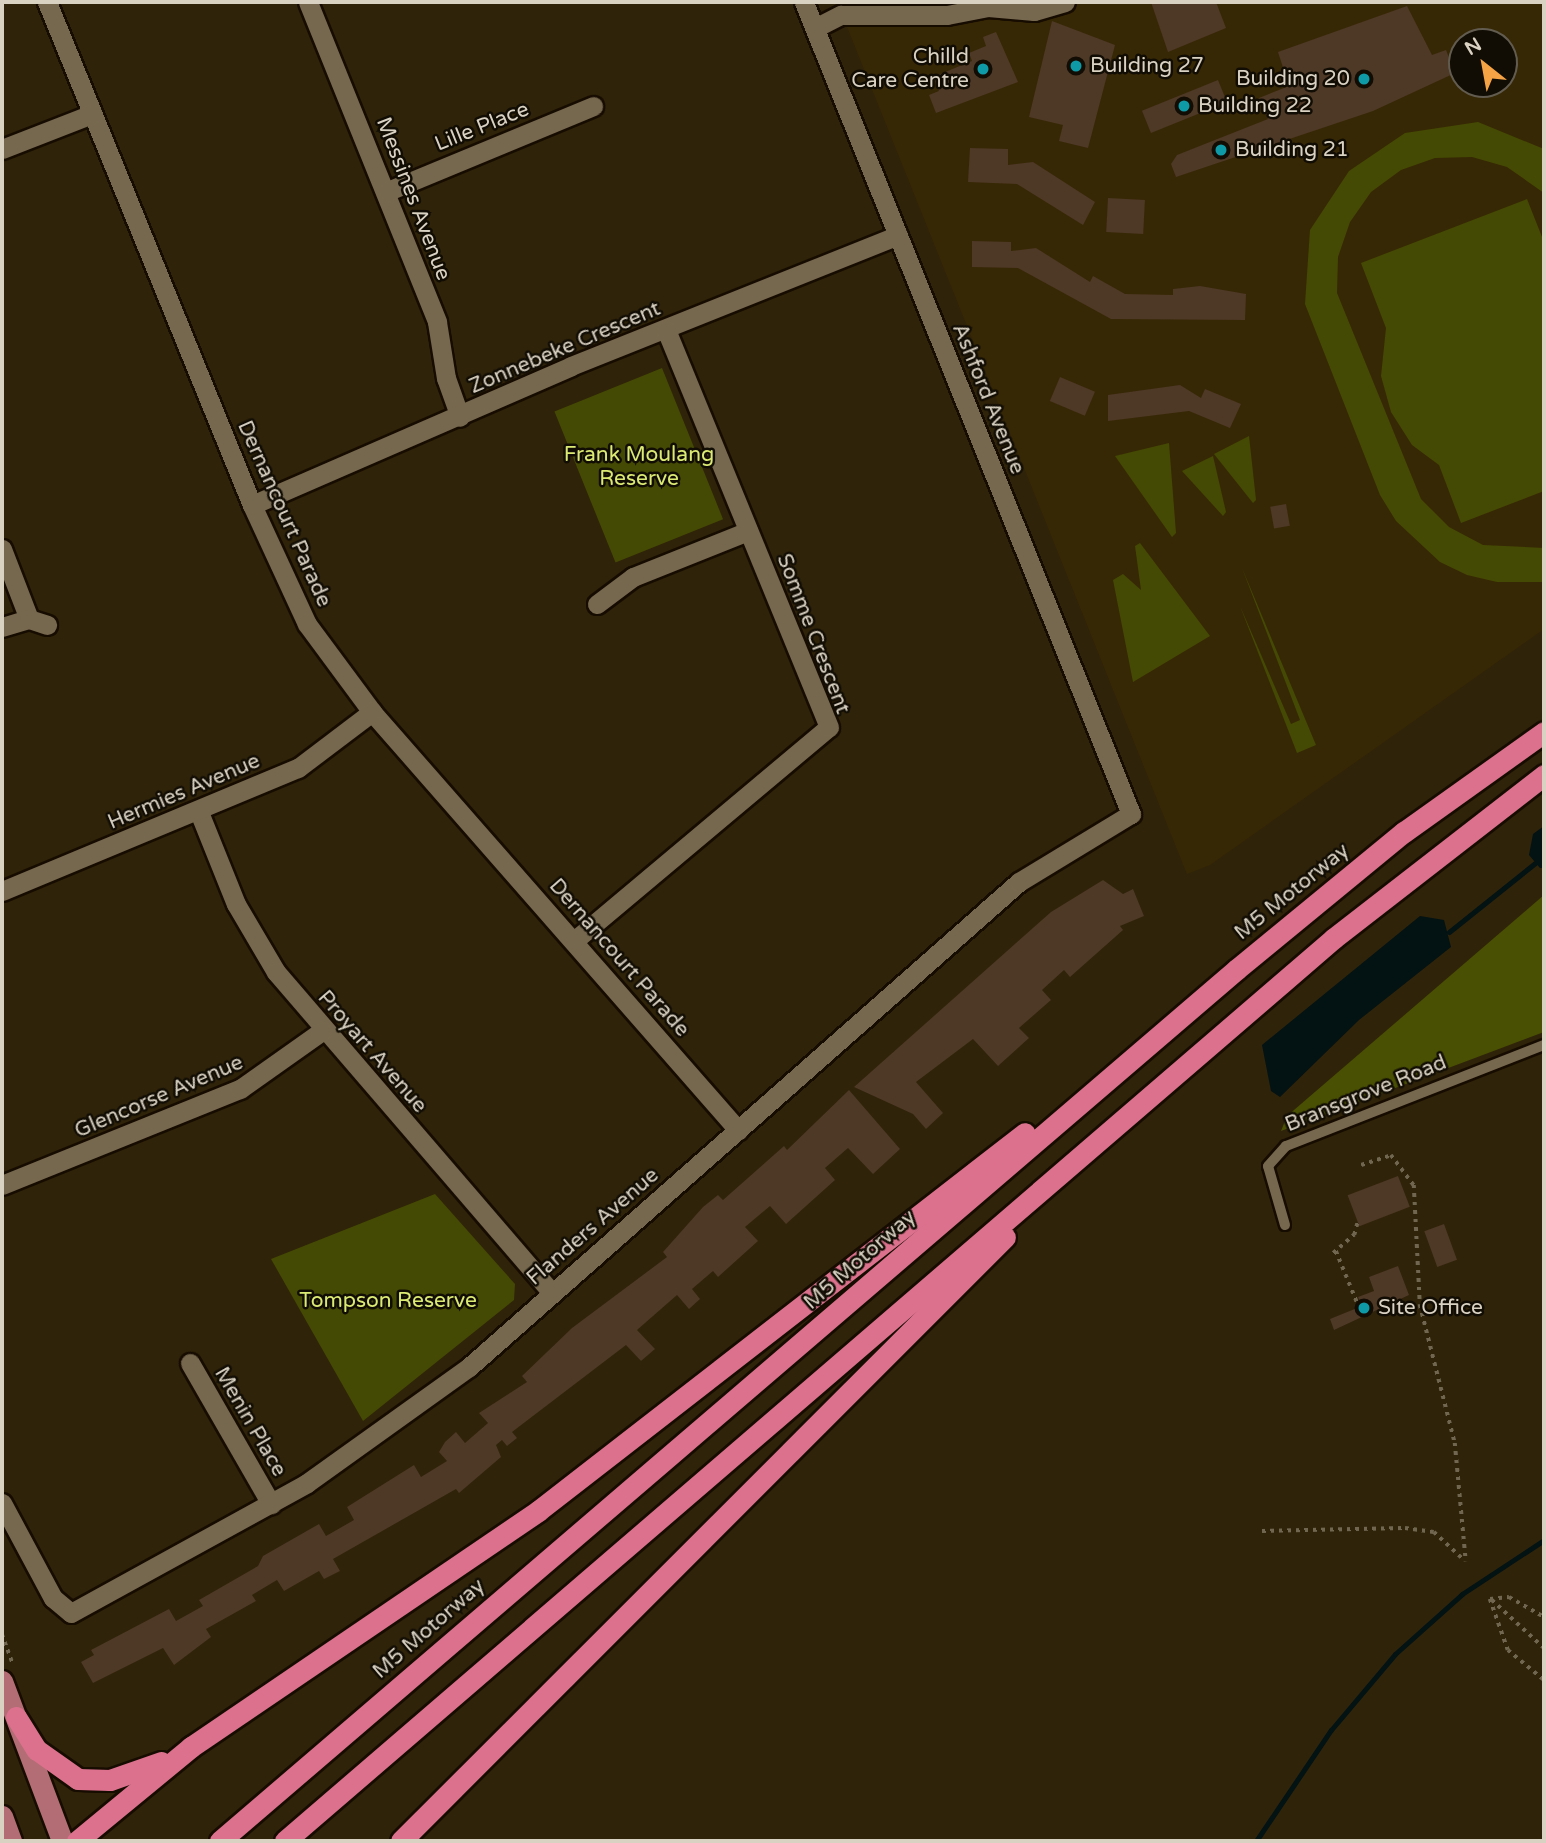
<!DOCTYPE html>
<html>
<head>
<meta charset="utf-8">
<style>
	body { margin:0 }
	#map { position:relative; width:1546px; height:1843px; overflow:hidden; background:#2f2309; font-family:"Varela Round",sans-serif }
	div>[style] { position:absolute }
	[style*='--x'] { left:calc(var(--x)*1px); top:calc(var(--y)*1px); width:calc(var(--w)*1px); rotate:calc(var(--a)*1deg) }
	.built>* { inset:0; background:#372805 }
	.green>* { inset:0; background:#444a03; transform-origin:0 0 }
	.forest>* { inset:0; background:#495003 }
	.water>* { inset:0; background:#031213 }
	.stream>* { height:5px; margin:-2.5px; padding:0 2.5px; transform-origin:2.5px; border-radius:2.5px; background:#031213 }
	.building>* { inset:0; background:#4e3826; transform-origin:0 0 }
	.path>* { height:3.5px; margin-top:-1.75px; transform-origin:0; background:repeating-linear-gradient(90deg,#716751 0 3.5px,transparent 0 8.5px) }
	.roads { filter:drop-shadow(2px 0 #170c00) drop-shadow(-2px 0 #170c00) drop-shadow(0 2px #170c00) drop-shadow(0 -2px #170c00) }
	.lane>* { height:10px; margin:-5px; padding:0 5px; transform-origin:5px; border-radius:5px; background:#76684e }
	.street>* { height:19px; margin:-9.5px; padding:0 9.5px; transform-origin:9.5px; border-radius:9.5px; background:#76684e }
	.primary>* { height:21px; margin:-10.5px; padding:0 10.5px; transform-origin:10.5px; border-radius:10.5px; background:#b36d74 }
	.highway>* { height:21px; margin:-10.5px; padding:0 10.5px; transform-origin:10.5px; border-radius:10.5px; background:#dc718e }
	.dots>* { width:19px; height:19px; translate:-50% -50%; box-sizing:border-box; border:4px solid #120d04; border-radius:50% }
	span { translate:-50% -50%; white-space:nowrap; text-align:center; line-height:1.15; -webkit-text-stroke:5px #120d04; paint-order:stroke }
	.poi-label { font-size:21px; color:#d9d2c3 }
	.right { translate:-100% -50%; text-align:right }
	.left { translate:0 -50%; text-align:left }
	.street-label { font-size:21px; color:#d9d2c3 }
	.park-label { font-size:21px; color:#dbea73 }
	.frame { position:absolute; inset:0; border:4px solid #d9d2c3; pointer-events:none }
	.north { position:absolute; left:1448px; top:28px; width:70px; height:70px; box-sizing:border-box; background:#120d04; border:2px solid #625c50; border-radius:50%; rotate:329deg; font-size:19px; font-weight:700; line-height:28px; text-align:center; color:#d9d2c3 }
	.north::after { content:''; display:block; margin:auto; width:24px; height:32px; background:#f5a345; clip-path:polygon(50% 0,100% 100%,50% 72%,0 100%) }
</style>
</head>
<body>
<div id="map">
	<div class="built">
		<i style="clip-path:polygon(evenodd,837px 2px,1544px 2px,1544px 629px,1210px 865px,1187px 874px,837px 2px,1462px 42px,1504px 42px,1504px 84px,1462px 84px,1462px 42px)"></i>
	</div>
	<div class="green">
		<i style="clip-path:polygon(1478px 122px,1544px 149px,1544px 193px,1507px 167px,1472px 157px,1435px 158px,1401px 170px,1371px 192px,1350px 222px,1338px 257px,1337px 293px,1421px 499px,1449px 527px,1483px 545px,1544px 548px,1544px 582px,1497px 582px,1467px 575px,1440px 562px,1396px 521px,1380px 495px,1305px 304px,1310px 230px,1349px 171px,1405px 133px)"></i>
		<i style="clip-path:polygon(1527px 199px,1544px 242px,1544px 491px,1461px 523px,1439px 465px,1412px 445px,1391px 412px,1381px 376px,1386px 328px,1361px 263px)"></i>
		<i style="left:662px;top:368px;width:163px;height:116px;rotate:68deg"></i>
		<i style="clip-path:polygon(1249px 436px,1256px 500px,1253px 503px,1214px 454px)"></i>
		<i style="clip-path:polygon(1169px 443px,1176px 533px,1172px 537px,1115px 456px)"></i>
		<i style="clip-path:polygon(1213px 456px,1226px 512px,1223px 516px,1182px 471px)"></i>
		<i style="clip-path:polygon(1140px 543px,1210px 636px,1133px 682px,1113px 580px,1123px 574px,1141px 590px,1135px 546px)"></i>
		<i style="clip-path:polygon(1242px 568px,1316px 745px,1297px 753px,1240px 606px,1291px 724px,1300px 720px)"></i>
		<i style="clip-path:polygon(435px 1194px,515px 1284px,514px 1300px,363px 1421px,271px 1259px)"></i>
	</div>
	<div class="forest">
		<i style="clip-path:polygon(1544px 895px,1544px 1032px,1281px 1131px,1287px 1116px)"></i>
	</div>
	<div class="water">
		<i style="clip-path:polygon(1544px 826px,1544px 868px,1540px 868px,1529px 855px,1533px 834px)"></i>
		<i style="clip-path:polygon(1420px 916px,1444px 920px,1451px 947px,1359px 1020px,1280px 1097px,1271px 1091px,1262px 1045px)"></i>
	</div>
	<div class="stream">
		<i style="--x:1449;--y:932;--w:110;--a:-38.7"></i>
		<i style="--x:1256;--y:1841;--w:134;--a:-56"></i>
		<i style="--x:1331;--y:1730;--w:99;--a:-49.9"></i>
		<i style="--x:1395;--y:1654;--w:90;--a:-41.8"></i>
		<i style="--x:1462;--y:1594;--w:98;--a:-33.4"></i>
	</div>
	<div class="building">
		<i style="clip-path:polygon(1151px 2px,1216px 2px,1226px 28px,1168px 52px)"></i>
		<i style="clip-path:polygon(1407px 6px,1432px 55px,1446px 50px,1455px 73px,1373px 111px,1176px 177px,1171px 164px,1177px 155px,1268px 119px,1259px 98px,1289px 86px,1278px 52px)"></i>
		<i style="clip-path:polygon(1052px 21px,1115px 45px,1088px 148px,1059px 141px,1063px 125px,1029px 117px)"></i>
		<i style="clip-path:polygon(996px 32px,1018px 82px,936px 113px,929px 95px,939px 91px,933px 77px,972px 61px,969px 53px,986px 46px,983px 37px)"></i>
		<i style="left:1218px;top:80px;width:24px;height:82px;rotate:68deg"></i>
		<i style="clip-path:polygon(970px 148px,1008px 149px,1008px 165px,1033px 162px,1095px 202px,1083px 225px,1017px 184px,968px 182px)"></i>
		<i style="left:1108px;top:198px;width:37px;height:34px;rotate:3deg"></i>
		<i style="clip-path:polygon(972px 241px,1011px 242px,1011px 251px,1036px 248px,1090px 282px,1093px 276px,1125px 294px,1173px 295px,1173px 289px,1200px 286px,1246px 294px,1245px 320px,1111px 319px,1018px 268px,972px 267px)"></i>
		<i style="left:1060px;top:377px;width:38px;height:26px;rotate:23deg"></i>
		<i style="clip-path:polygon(1180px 385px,1201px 398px,1205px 389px,1241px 404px,1230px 428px,1189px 411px,1108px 421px,1108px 395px)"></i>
		<i style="left:1286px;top:504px;width:22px;height:16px;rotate:80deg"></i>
		<i style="clip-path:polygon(1103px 880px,1123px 894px,1133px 889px,1144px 916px,1120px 926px,1123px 930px,1070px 977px,1064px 970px,1042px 990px,1051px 1000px,1019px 1028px,1029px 1038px,998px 1066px,973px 1039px,916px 1082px,943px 1113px,926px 1129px,913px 1114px,854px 1087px,1051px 912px)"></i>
		<i style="clip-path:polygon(849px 1090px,900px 1149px,873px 1174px,848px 1148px,825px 1168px,835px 1180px,786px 1224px,770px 1206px,745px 1227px,758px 1241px,718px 1277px,713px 1271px,692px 1289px,700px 1299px,689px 1309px,677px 1295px,637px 1330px,655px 1349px,641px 1361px,626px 1345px,512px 1432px,517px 1438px,507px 1446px,502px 1440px,496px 1445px,501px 1457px,459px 1493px,456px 1489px,333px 1559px,340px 1571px,324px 1579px,319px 1571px,284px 1591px,277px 1580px,252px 1595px,256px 1601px,206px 1629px,211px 1637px,174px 1665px,163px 1648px,93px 1683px,81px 1662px,94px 1655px,91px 1650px,169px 1609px,176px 1621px,203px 1606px,199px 1600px,258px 1566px,263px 1556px,319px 1524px,326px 1536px,354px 1520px,347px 1507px,414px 1465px,421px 1477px,447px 1461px,439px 1452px,445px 1442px,456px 1432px,465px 1443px,488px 1423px,479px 1413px,527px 1382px,522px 1376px,572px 1328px,667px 1257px,663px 1252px,703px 1207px,718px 1195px,723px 1200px,784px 1146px,787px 1150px)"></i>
		<i style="left:1398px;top:1176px;width:33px;height:54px;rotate:69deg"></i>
		<i style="left:1444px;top:1224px;width:38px;height:21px;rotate:70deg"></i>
		<i style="clip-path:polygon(1398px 1266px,1409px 1295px,1334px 1330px,1330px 1319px,1362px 1306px,1358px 1297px,1374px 1291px,1369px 1277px)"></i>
	</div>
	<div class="path">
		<i style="--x:1361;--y:1165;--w:32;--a:-18"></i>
		<i style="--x:1391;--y:1155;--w:38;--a:53"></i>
		<i style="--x:1414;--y:1185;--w:120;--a:87.1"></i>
		<i style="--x:1420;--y:1305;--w:142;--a:75.8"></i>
		<i style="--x:1455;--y:1443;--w:119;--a:84.7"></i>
		<i style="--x:1336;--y:1251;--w:61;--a:67.7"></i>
		<i style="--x:1333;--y:1253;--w:28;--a:-41"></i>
		<i style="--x:1354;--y:1235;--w:16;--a:-75"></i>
		<i style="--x:1262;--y:1531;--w:143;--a:-1.2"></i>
		<i style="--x:1405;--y:1528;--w:29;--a:8"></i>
		<i style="--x:1434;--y:1532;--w:41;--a:43"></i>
		<i style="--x:1490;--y:1599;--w:54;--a:70.6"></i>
		<i style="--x:1508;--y:1650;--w:47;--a:39.8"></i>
		<i style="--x:1490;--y:1599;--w:19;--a:-6"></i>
		<i style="--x:1509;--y:1597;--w:40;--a:29.7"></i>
		<i style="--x:1492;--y:1600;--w:71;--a:42.7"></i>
		<i style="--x:2;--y:1634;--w:33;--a:70"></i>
	</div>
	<div class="roads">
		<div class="lane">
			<i style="--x:1285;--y:1225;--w:61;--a:-106.1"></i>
			<i style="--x:1268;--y:1166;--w:27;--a:-48"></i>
			<i style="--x:1286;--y:1146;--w:277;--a:-21.4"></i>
		</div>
		<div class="street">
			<i style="--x:47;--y:2;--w:543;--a:67.83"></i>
			<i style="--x:252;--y:505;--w:131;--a:65.2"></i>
			<i style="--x:307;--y:624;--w:109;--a:53.5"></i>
			<i style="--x:372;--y:712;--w:556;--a:48.79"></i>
			<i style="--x:308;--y:2;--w:345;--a:68"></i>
			<i style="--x:437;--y:322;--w:57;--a:80.9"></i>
			<i style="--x:446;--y:378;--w:41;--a:70.3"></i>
			<i style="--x:815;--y:28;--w:29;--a:-27"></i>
			<i style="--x:841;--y:15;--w:106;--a:0"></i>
			<i style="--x:947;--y:15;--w:42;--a:-11"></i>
			<i style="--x:988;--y:7;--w:46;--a:5"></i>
			<i style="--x:1034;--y:11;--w:32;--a:-16"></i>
			<i style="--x:2;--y:149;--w:97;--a:-21.3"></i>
			<i style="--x:388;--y:191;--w:222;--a:-22.5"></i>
			<i style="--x:252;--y:505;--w:348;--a:-23.5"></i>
			<i style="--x:571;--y:366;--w:352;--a:-21.8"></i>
			<i style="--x:2;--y:549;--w:75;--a:68.9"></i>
			<i style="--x:597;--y:604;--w:45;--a:-36.9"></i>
			<i style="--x:633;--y:577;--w:124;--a:-21.8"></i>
			<i style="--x:2;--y:627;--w:28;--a:-17"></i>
			<i style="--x:29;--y:619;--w:19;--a:18"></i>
			<i style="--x:199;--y:812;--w:99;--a:68.1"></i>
			<i style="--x:236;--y:904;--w:79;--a:59.5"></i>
			<i style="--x:276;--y:972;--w:423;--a:49.3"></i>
			<i style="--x:2;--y:891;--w:321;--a:-22.6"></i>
			<i style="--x:298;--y:768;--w:93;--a:-37.1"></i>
			<i style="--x:575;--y:940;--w:331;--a:-40"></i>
			<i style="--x:829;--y:727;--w:429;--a:-112.3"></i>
			<i style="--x:2;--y:1185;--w:257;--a:-22"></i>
			<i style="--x:240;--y:1089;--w:100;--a:-35.3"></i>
			<i style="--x:190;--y:1363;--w:163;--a:60.1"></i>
			<i style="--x:2;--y:1503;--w:108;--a:61.8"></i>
			<i style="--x:53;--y:1598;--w:23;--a:40"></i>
			<i style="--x:71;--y:1613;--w:269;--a:-28.8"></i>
			<i style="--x:307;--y:1483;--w:199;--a:-35.6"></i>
			<i style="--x:469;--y:1367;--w:733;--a:-41.41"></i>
			<i style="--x:1019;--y:882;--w:131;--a:-31.3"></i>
			<i style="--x:1131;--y:814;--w:875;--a:-111.94"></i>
		</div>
		<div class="primary">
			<i style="--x:2;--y:1681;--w:171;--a:69.4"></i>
			<i style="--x:2;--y:1816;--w:27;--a:70"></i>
		</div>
		<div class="highway">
			<i style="--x:16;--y:1717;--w:39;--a:58"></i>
			<i style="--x:37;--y:1750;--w:50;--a:35.3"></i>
			<i style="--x:78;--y:1779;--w:32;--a:2"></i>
			<i style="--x:110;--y:1780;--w:54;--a:-19.4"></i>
			<i style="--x:77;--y:1841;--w:148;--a:-39.5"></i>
			<i style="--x:191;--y:1747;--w:420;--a:-34.2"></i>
			<i style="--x:538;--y:1511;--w:616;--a:-37.82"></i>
			<i style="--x:220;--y:1841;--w:1340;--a:-40.61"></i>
			<i style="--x:1237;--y:969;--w:216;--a:-39.4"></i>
			<i style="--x:1404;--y:832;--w:172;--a:-35.5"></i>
			<i style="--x:285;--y:1841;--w:1384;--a:-40.72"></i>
			<i style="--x:1334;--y:938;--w:266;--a:-37.8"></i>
			<i style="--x:401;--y:1841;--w:854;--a:-45"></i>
		</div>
	</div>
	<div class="dots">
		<i style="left:1076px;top:66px;background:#0f9aa8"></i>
		<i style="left:983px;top:69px;background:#0f9aa8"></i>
		<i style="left:1364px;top:79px;background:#0f9aa8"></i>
		<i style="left:1184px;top:106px;background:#0f9aa8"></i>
		<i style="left:1221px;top:150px;background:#0f9aa8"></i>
		<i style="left:1364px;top:1308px;background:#0f9aa8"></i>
	</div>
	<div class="poi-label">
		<span class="right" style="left:969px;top:69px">Chilld<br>Care Centre</span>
		<span class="left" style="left:1090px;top:66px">Building 27</span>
		<span class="right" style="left:1350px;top:79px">Building 20</span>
		<span class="left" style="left:1198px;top:106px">Building 22</span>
		<span class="left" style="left:1235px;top:150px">Building 21</span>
		<span class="left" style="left:1378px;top:1308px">Site Office</span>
	</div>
	<div class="street-label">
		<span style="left:482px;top:127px;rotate:-22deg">Lille Place</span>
		<span style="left:413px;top:199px;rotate:69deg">Messines Avenue</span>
		<span style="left:565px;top:348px;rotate:-23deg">Zonnebeke Crescent</span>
		<span style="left:988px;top:399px;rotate:68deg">Ashford Avenue</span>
		<span style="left:284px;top:514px;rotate:66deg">Dernancourt Parade</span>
		<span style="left:813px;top:634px;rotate:69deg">Somme Crescent</span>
		<span style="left:184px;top:792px;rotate:-23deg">Hermies Avenue</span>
		<span style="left:1292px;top:892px;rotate:-39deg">M5 Motorway</span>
		<span style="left:619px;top:958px;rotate:49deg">Dernancourt Parade</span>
		<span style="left:372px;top:1052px;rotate:49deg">Proyart Avenue</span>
		<span style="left:1366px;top:1094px;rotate:-22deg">Bransgrove Road</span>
		<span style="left:159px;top:1097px;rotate:-23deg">Glencorse Avenue</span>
		<span style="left:593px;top:1227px;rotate:-41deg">Flanders Avenue</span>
		<span style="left:860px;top:1260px;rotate:-41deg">M5 Motorway</span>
		<span style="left:250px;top:1422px;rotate:60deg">Menin Place</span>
		<span style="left:429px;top:1629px;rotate:-41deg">M5 Motorway</span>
	</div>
	<div class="park-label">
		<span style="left:639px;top:467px">Frank Moulang<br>Reserve</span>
		<span style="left:388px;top:1301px">Tompson Reserve</span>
	</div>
	<div class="frame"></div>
	<div class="north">N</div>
</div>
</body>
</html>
